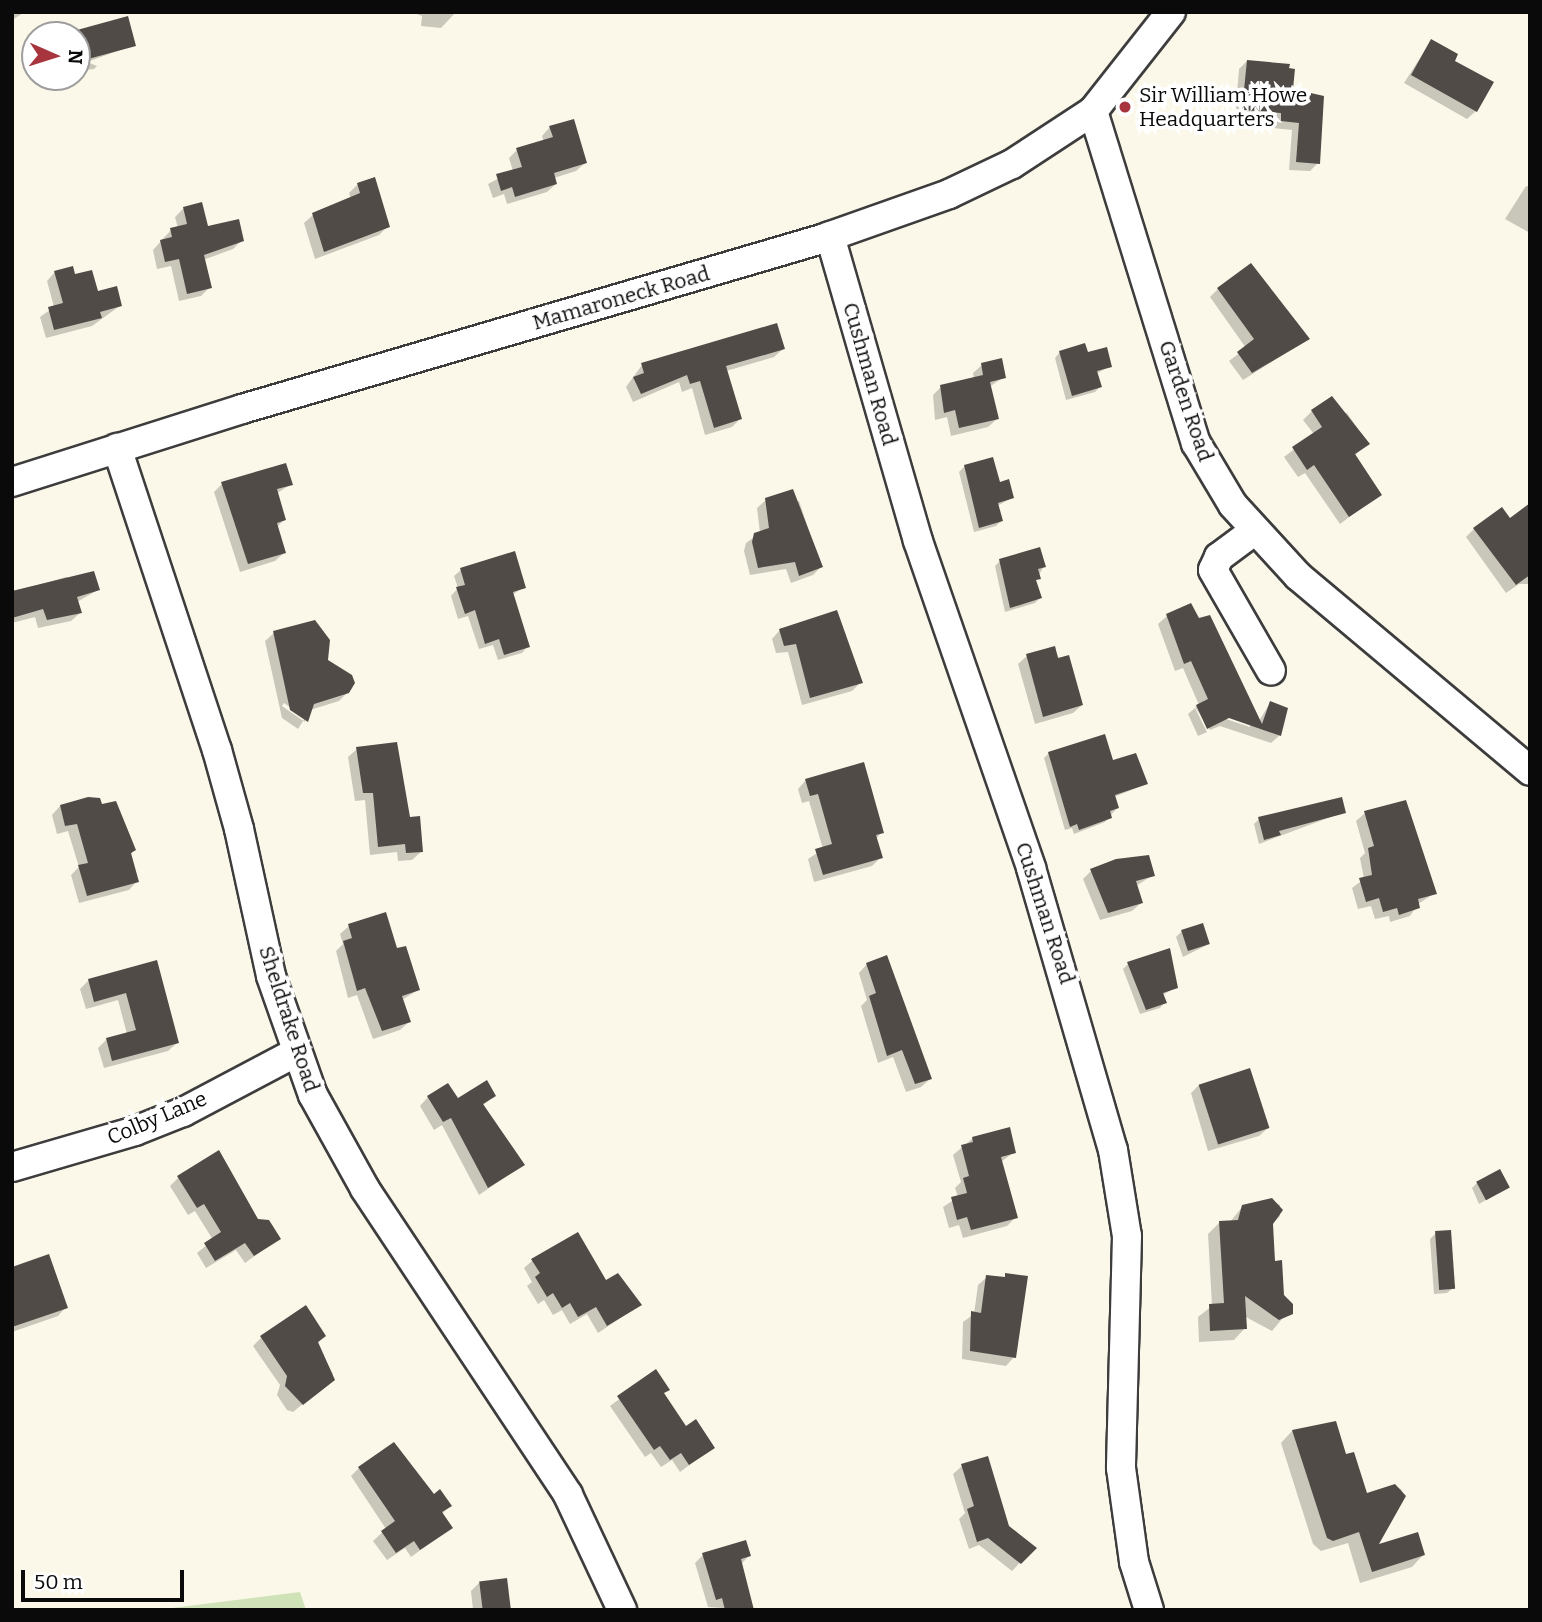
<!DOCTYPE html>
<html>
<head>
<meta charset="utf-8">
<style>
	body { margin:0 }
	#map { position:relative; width:1542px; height:1622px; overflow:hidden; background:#fcf8e9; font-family:Bitter,serif }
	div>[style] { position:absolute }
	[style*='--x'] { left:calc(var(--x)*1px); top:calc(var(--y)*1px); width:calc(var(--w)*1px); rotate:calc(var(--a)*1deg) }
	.green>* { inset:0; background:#cfe2b8 }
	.shadow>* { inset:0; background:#0003 }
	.building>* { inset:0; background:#514b48; transform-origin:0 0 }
	.roads { filter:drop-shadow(2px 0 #3d3d3d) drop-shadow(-2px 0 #3d3d3d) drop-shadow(0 2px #3d3d3d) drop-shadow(0 -2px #3d3d3d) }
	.minor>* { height:28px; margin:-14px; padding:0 14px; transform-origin:14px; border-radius:14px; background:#fff }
	.dots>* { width:19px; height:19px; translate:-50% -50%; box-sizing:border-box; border:4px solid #fff; border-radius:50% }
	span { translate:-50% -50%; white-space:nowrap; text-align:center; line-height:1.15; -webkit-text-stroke:7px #fff; paint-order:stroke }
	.poi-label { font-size:21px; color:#0a0a0a }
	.left { translate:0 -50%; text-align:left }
	.street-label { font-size:21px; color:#0a0a0a }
	.frame { position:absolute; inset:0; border:14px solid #0a0a0a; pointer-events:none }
	.north { position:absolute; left:21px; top:21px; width:70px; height:70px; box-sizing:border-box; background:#fff; border:2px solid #9d9d9d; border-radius:50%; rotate:93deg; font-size:19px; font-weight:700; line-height:28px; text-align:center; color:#0a0a0a }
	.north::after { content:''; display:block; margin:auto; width:24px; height:32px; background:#a8343d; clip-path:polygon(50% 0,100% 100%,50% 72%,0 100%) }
	.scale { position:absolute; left:21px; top:1570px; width:163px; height:32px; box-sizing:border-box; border:4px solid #0a0a0a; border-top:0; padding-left:9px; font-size:21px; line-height:24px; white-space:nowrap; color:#0a0a0a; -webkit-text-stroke:5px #fff; paint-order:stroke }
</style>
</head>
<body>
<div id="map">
	<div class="green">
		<i style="clip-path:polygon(300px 1592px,306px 1610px,156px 1610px)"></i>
	</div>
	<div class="shadow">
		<i style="clip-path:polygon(12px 12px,25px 12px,12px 20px)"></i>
		<i style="clip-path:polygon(411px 12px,456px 12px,441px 28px,421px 26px,422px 16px)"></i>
		<i style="clip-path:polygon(1431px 41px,1452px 61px,1476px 111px,1467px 119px,1404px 83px)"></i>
		<i style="clip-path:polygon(134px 45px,87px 62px,97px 66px,94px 69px,77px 71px,77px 46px)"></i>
		<i style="clip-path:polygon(1247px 61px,1291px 90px,1318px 163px,1310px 171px,1289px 170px,1292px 130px,1273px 128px,1274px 121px,1235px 117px,1239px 69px)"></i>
		<i style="clip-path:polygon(550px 127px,585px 163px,576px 171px,554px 178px,556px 184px,547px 192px,507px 204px,504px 194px,493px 198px,488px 184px,513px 171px,509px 158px,517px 150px,544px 142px,542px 136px)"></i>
		<i style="clip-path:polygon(358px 184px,388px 226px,379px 235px,315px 259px,304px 223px,313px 215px,351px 199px,349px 193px)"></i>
		<i style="clip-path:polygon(1526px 186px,1530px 187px,1530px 233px,1505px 219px)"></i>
		<i style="clip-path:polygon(184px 208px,207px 228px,242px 240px,233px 249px,203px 260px,210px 287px,201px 296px,179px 301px,171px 266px,157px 269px,153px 250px,171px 230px,178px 228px,175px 217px)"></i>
		<i style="clip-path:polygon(55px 272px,74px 276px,121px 305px,92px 326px,46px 338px,40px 317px,54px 307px,47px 281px)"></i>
		<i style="clip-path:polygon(1218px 289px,1308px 339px,1243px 380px,1229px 361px,1246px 348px,1210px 297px)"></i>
		<i style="clip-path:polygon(783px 349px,774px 357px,726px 371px,740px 419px,732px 427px,705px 435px,692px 388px,682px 392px,679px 382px,633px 402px,626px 387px,642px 365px)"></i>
		<i style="clip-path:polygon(1060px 352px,1087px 354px,1110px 366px,1096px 374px,1100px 387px,1095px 392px,1066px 400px,1055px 358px)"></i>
		<i style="clip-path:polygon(982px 365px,1004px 377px,989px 387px,997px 419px,988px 427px,951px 436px,947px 417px,935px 420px,933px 395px,941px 387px,974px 379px,973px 373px)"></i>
		<i style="clip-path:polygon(1312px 411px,1347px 413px,1368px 444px,1354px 456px,1380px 494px,1340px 524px,1305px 473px,1298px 477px,1284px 457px,1314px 434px,1303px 420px)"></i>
		<i style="clip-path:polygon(965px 466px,1012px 498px,997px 506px,1001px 521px,996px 526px,974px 532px,959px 472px)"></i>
		<i style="clip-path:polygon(222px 484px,291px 484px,276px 494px,284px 520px,276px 528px,284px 553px,275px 561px,240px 572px,214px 492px)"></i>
		<i style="clip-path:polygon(766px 500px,799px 501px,821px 567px,813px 575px,791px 583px,786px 569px,750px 575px,744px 551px,746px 543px,760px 533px,757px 508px)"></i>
		<i style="clip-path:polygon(1530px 506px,1530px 584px,1519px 584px,1506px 593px,1466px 537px,1474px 529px,1510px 520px)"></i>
		<i style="clip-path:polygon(1000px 561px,1044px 566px,1035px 582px,1040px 598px,1035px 603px,1005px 612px,995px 566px)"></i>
		<i style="clip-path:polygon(461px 570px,524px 587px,512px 595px,528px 646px,522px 653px,498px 660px,493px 645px,479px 649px,468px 616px,458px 619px,451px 596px,458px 588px,454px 576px)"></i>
		<i style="clip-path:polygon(66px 577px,98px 590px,77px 602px,80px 613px,71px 621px,38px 628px,35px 617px,12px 623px,12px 592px)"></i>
		<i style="clip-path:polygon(evenodd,1167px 616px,1259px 721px,1270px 703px,1280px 735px,1271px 743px,1220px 726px,1210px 730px,1195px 707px,1199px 705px,1183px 668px,1175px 671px,1158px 624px,1167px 616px,1222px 714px,1250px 723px,1250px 727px,1220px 717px,1222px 714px)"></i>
		<i style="clip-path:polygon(780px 630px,861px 682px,852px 691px,802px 705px,788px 652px,776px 653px,772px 639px)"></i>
		<i style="clip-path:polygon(evenodd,274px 633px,326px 661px,348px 692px,339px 701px,310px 710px,298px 729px,282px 718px,265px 641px,274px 633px,284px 703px,305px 718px,305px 722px,282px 706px,284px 703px)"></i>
		<i style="clip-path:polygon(1054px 648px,1082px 705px,1073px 713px,1035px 724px,1018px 664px,1027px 656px)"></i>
		<i style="clip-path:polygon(1195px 708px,1207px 732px,1198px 736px,1188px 714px)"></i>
		<i style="clip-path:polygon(357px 749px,408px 818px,421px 852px,412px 860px,398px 861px,397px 852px,370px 855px,365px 800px,355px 801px,348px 757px)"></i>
		<i style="clip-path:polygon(1049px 753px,1112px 762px,1146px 784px,1114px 797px,1117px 808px,1105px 822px,1074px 834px,1072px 828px,1065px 830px,1044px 758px)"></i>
		<i style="clip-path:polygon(806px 780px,882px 832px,876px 839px,881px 857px,872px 866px,814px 882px,808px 859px,823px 849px,809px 801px,802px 803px,798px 789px)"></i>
		<i style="clip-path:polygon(60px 806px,134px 850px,130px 855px,137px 881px,129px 890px,79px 903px,71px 875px,79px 867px,68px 831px,57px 834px,52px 815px)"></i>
		<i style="clip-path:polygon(1344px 812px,1259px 844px,1254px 824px,1259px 819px)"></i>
		<i style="clip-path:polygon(1365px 813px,1435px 893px,1418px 904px,1410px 916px,1390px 922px,1389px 916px,1375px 919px,1371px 906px,1358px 909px,1352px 888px,1364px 879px,1360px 858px,1365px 853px,1356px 821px)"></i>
		<i style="clip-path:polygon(1091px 871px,1153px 875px,1136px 886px,1141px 903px,1132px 911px,1100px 920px,1083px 879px)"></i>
		<i style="clip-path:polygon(349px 926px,396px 951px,418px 990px,402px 1000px,409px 1022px,400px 1030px,373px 1039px,357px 995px,348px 998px,336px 951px,343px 944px,340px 934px)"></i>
		<i style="clip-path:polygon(1182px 931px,1207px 945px,1183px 957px,1176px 937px)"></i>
		<i style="clip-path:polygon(155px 963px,177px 1043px,168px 1051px,104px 1068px,98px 1048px,107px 1039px,127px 1034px,118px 1000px,86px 1009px,80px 989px,89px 980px)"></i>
		<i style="clip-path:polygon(867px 964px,930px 1079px,921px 1087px,906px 1092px,893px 1057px,878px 1063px,861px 1006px,867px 1000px,859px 973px)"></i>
		<i style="clip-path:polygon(1128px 964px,1176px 987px,1163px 995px,1165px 1002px,1160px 1008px,1140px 1014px,1123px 969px)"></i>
		<i style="clip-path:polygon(1199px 1085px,1268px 1128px,1259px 1136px,1208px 1151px,1191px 1093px)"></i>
		<i style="clip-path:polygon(494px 1096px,482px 1106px,523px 1165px,479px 1195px,442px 1125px,434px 1130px,420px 1106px,428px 1097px,457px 1101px)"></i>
		<i style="clip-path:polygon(973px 1138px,1014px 1152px,1001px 1162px,1016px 1217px,1007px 1226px,963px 1238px,959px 1225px,949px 1228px,943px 1207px,958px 1197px,955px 1188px,961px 1182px,953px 1155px)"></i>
		<i style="clip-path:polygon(178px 1178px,279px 1238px,245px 1263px,236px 1250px,206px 1268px,197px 1253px,213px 1240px,195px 1211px,188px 1215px,170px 1186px)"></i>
		<i style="clip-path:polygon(1477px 1183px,1507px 1188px,1479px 1204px,1472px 1188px)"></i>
		<i style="clip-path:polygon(1271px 1200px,1280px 1205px,1280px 1216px,1271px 1225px,1273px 1262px,1282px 1296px,1292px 1307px,1272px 1331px,1244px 1316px,1245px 1328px,1234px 1340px,1199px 1342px,1198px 1317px,1212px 1306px,1208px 1234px,1220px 1222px,1230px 1222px,1243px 1206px)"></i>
		<i style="clip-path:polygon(1436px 1233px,1453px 1288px,1447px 1293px,1434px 1294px,1430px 1239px)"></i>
		<i style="clip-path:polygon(533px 1260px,605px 1282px,640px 1305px,598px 1333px,587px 1314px,570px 1324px,562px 1310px,553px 1315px,544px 1300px,538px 1304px,527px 1286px,532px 1282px,524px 1268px)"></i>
		<i style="clip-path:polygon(12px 1269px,66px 1307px,58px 1316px,12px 1332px)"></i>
		<i style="clip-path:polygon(987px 1277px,1014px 1357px,1006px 1366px,962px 1359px,963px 1322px,974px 1314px,978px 1285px)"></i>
		<i style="clip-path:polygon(324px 1336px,317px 1344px,333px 1374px,331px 1381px,293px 1412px,287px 1410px,277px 1395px,280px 1385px,253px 1346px,262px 1337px)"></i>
		<i style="clip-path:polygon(656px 1372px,663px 1394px,685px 1428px,712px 1448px,680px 1472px,672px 1460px,661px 1467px,651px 1453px,645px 1457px,610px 1406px)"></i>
		<i style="clip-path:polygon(1335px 1423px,1345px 1456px,1366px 1495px,1395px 1486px,1401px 1489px,1404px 1495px,1375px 1547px,1423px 1555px,1412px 1567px,1360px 1583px,1348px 1543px,1321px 1551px,1313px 1544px,1281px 1443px,1292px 1431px)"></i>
		<i style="clip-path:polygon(962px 1466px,1008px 1527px,1034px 1548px,1012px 1571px,979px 1545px,969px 1549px,959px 1519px,965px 1513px,953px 1474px)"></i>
		<i style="clip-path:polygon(359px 1468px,450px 1506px,442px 1514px,451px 1528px,411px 1557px,405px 1548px,387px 1560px,373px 1541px,386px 1529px,351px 1476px)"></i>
		<i style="clip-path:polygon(703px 1555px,749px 1556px,740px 1565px,753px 1610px,708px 1607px,695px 1563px)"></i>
		<i style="clip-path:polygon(479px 1583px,509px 1610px,473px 1610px,471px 1591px)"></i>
	</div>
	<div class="building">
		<i style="clip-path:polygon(128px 16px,136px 46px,77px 62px,77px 30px)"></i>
		<i style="clip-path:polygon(1431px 39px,1458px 54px,1455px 61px,1494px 82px,1477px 112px,1411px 75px)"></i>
		<i style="clip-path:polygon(1247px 60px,1290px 64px,1289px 68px,1295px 69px,1293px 89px,1324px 96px,1320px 164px,1296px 162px,1299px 123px,1281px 121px,1281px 113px,1242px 110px)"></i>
		<i style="clip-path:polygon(574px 119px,587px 163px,554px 173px,557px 184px,515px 197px,512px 187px,501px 191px,496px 174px,522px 167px,516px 148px,553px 137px,549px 126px)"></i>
		<i style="clip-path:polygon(375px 177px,390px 227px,324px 252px,312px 213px,360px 193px,357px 183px)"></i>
		<i style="clip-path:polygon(202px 202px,208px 226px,239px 219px,244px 241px,204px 255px,212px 288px,187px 294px,179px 259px,165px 262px,160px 240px,172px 237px,170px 228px,187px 224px,183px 207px)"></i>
		<i style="clip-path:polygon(1251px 263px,1310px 339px,1252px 373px,1237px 352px,1254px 339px,1217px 288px)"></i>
		<i style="clip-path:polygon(73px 266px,75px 274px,92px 270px,98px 291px,117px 286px,122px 306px,100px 312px,102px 318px,54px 330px,48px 307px,63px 303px,54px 271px)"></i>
		<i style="clip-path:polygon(777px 323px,785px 349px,726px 366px,742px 419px,714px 428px,700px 381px,690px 384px,687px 375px,641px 394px,633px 377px,644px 373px,641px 363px)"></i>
		<i style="clip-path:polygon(1085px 343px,1088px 352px,1107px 347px,1112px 367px,1097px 371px,1102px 387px,1072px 396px,1059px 351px)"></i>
		<i style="clip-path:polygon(1002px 358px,1006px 378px,990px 382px,999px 419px,959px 428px,955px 410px,944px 413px,940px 385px,983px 375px,981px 363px)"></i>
		<i style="clip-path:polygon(1332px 396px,1370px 444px,1355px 454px,1382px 495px,1349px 517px,1314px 465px,1307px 470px,1292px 447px,1322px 427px,1311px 410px)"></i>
		<i style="clip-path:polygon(993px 457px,1000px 482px,1009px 479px,1014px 498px,998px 503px,1003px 521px,979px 528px,964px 465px)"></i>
		<i style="clip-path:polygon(286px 463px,293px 485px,277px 489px,286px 520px,277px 523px,286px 553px,248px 564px,221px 482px)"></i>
		<i style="clip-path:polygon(793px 489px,823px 567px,799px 576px,795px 562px,758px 568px,752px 542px,754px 533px,769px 528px,765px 498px)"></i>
		<i style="clip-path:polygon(1530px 503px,1530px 575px,1516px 585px,1473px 528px,1502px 507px,1510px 518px)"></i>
		<i style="clip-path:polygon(1040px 547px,1046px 567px,1038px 569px,1041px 579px,1036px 580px,1042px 598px,1010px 608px,999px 559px)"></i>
		<i style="clip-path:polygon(515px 551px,526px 588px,513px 592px,530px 647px,504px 655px,499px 639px,485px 644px,475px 610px,465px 614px,456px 587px,465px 585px,460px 568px)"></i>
		<i style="clip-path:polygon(94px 571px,100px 590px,77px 597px,82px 613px,47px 620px,43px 609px,12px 618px,12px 591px)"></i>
		<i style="clip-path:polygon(1191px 603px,1199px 618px,1210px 615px,1262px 724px,1270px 701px,1288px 708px,1281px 736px,1229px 718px,1207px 729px,1196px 705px,1208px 699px,1191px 661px,1184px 664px,1166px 614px)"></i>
		<i style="clip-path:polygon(837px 610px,863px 683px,810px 698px,796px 644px,784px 646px,779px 629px)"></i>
		<i style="clip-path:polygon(315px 620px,330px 640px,328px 660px,352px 675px,355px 683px,349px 693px,314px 704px,308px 722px,290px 710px,273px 631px)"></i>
		<i style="clip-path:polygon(1055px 646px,1058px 658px,1069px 655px,1083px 705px,1043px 717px,1026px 654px)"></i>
		<i style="clip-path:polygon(1105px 734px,1113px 760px,1136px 753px,1148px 784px,1115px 795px,1119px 808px,1110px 811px,1112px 818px,1079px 830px,1077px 824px,1070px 827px,1048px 752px)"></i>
		<i style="clip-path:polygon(397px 742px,410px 817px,420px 816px,423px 852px,406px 853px,405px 844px,378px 847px,373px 793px,363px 793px,356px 747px)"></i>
		<i style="clip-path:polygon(864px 762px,884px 833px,876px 835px,883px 858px,823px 875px,815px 849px,832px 844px,818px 794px,810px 796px,805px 779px)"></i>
		<i style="clip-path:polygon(88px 797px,100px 798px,102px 804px,116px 801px,136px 850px,131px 853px,139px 882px,87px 896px,78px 865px,88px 863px,77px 824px,65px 826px,60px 805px)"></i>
		<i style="clip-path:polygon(1342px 797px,1346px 813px,1279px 831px,1281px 835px,1264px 840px,1258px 817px)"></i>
		<i style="clip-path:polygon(1406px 800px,1437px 894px,1418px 899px,1420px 908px,1399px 915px,1397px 908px,1383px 912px,1379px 898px,1366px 902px,1359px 878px,1372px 875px,1368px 848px,1374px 846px,1364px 811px)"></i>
		<i style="clip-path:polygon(1149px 855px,1155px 876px,1136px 881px,1143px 903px,1108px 913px,1090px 869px,1116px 859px)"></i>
		<i style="clip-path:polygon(386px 912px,397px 948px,406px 946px,420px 990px,402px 996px,411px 1022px,382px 1031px,365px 988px,357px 991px,343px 941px,352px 938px,348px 924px)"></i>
		<i style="left:1203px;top:923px;width:22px;height:23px;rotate:72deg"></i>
		<i style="clip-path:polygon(1170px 948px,1178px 988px,1163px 993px,1167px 1003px,1146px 1010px,1127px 962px)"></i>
		<i style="clip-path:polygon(887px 955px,932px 1079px,915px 1084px,902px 1050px,887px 1056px,869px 996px,876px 993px,866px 963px)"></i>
		<i style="clip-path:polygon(157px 960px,179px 1043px,112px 1061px,106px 1038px,136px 1030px,126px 993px,94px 1002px,88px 979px)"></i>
		<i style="left:1250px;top:1068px;width:63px;height:54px;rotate:72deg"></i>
		<i style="clip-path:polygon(487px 1080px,496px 1096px,483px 1104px,525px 1165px,488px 1188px,451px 1118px,443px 1122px,427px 1096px,448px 1083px,458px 1098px)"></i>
		<i style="clip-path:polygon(1010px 1127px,1016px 1153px,1001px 1157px,1018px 1218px,971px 1230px,967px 1217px,957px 1220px,951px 1197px,967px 1193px,963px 1178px,969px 1176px,961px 1145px,973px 1142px,972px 1137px)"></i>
		<i style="clip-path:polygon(219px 1150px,258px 1219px,269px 1220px,281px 1239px,254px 1256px,245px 1243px,215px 1261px,204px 1243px,221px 1232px,204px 1204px,197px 1208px,177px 1176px)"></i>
		<i style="left:1500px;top:1169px;width:21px;height:27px;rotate:62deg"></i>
		<i style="clip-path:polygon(1272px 1198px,1283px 1210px,1273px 1224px,1275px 1261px,1282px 1260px,1284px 1295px,1293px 1304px,1293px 1314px,1279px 1320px,1245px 1296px,1247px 1329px,1210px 1331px,1209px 1304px,1224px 1303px,1219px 1221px,1238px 1220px,1242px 1205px)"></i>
		<i style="left:1451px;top:1230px;width:59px;height:16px;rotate:86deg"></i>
		<i style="clip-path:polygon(578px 1232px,606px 1280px,618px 1273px,642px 1305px,607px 1326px,596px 1307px,578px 1317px,570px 1303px,562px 1308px,553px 1293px,547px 1297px,535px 1277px,540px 1273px,531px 1259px)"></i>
		<i style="clip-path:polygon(49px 1254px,68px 1308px,12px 1327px,12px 1267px)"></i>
		<i style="clip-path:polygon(1005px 1273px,1028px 1276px,1016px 1358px,970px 1351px,971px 1311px,981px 1313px,986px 1275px,1005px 1277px)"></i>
		<i style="clip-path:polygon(306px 1305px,326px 1336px,318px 1342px,335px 1380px,303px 1405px,285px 1386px,287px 1376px,260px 1336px)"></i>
		<i style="clip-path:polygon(656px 1369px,670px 1390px,664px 1393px,686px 1426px,696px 1419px,715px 1448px,689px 1465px,681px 1453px,670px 1460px,660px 1446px,654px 1450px,617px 1396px)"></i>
		<i style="clip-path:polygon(1336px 1421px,1346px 1454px,1354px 1452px,1367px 1493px,1395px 1484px,1406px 1496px,1379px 1544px,1418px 1532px,1425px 1555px,1372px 1572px,1359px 1532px,1333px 1541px,1327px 1538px,1292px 1430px)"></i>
		<i style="clip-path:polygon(394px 1442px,434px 1494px,440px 1489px,452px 1506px,442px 1512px,453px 1528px,420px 1550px,414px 1541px,396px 1553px,381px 1531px,395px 1521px,358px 1467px)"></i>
		<i style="clip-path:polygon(988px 1456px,1009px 1526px,1037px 1548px,1021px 1564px,988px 1538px,977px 1542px,967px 1509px,974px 1506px,961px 1464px)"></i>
		<i style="clip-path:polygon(746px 1540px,751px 1556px,741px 1559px,754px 1610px,725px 1610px,722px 1598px,716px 1600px,702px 1553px)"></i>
		<i style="left:507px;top:1578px;width:32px;height:28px;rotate:83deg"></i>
	</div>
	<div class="roads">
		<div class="minor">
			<i style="--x:1093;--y:111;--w:348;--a:72.8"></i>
			<i style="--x:1196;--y:443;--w:72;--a:59.2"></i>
			<i style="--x:1233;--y:505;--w:96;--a:47.5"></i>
			<i style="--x:1298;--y:576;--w:303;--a:40"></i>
			<i style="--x:830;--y:236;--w:317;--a:73.9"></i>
			<i style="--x:918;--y:541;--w:346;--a:70.9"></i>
			<i style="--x:1031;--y:868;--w:294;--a:73.8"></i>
			<i style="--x:1113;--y:1150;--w:87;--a:80.8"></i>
			<i style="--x:1127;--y:1236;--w:232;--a:91.5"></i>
			<i style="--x:1121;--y:1468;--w:95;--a:82.1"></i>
			<i style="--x:1134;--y:1562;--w:50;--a:72.6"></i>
			<i style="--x:117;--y:448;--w:318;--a:71.7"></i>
			<i style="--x:217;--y:750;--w:82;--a:74.4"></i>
			<i style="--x:239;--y:829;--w:150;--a:77.7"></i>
			<i style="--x:271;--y:976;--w:126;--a:70.6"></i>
			<i style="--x:313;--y:1095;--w:107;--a:61"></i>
			<i style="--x:365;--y:1189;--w:367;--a:56.4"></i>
			<i style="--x:568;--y:1495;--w:127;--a:64.8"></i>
			<i style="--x:12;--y:482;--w:241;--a:-17.6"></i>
			<i style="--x:242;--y:409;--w:604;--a:-16.34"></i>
			<i style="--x:822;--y:239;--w:135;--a:-19.5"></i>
			<i style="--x:949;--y:194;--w:70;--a:-25.5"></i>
			<i style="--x:1012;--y:164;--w:97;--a:-33.2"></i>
			<i style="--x:1093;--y:111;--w:126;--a:-51.8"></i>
			<i style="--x:1254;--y:531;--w:44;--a:143.4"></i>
			<i style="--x:1219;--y:557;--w:14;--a:115"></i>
			<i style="--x:1213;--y:570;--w:116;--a:60.1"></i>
			<i style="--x:12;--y:1167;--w:128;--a:-16.3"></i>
			<i style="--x:135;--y:1131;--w:52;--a:-21.6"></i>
			<i style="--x:183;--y:1112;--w:127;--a:-27.8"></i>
		</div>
	</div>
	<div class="dots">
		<i style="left:1125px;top:107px;background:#a8343d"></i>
	</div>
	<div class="poi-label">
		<span class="left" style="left:1139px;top:107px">Sir William Howe<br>Headquarters</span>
	</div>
	<div class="street-label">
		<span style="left:621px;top:298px;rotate:-16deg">Mamaroneck Road</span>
		<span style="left:870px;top:374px;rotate:74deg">Cushman Road</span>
		<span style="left:1186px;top:401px;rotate:71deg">Garden Road</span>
		<span style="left:1045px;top:913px;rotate:72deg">Cushman Road</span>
		<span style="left:289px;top:1019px;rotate:72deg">Sheldrake Road</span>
		<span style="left:157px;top:1118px;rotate:-23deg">Colby Lane</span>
	</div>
	<div class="frame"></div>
	<div class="north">N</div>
	<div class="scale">50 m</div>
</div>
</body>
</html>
